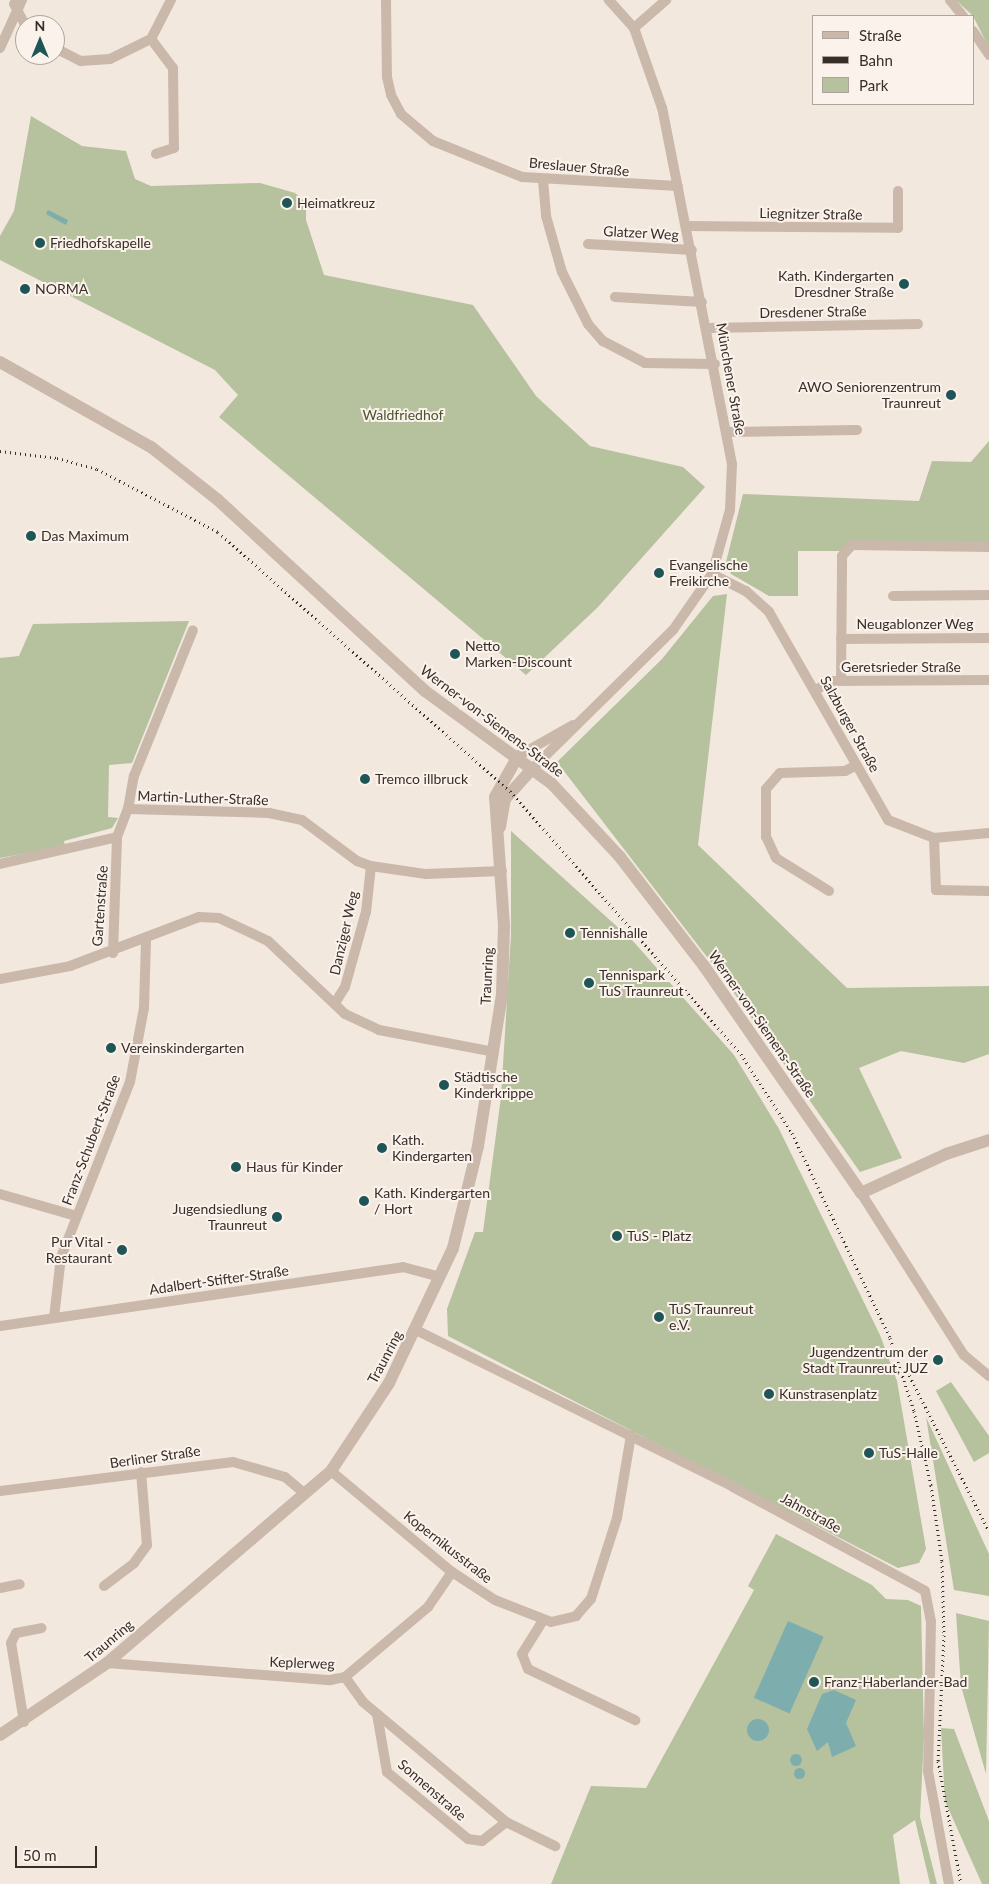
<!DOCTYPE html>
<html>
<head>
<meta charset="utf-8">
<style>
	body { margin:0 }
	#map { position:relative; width:989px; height:1884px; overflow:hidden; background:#f2e8de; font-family:Lato,sans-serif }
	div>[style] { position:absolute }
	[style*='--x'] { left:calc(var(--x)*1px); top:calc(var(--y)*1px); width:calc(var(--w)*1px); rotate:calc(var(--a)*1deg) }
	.green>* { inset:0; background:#b6c19e }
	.water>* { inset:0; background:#7eadae; transform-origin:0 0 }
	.round { border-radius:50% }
	.minor>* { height:10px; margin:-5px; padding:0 5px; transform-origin:5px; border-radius:5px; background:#cab8aa }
	.tertiary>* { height:12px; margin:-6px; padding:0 6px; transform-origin:6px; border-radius:6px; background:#cab8aa }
	.rail>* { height:3px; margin-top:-1.5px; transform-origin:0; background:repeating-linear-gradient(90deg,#382e29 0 1px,transparent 0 5px) }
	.dots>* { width:14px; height:14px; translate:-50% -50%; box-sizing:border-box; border:2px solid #faf2eb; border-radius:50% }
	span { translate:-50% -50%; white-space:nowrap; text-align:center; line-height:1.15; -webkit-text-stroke:4px #faf2eb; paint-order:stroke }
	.street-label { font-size:14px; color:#382e29 }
	.poi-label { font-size:14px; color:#382e29 }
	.left { translate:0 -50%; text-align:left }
	.right { translate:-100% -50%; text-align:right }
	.park-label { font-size:14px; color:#47552e }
	.legend { position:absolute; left:812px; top:15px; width:162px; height:90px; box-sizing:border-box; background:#faf2eb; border:1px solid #aca49d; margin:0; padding:6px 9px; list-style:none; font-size:15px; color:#382e29 }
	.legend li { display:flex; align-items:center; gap:10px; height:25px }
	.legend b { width:25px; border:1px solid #aca49d }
	.north { position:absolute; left:15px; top:15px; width:50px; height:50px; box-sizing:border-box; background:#faf2eb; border:1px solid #aca49d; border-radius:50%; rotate:0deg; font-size:14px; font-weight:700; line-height:20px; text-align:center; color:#382e29 }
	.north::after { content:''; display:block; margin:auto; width:18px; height:22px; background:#205558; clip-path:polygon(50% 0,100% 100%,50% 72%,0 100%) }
	.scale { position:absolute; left:15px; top:1846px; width:82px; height:22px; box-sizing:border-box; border:2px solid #382e29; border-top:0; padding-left:6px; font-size:15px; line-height:18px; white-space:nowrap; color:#382e29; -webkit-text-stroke:4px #faf2eb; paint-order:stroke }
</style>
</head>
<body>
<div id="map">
	<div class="green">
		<i style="clip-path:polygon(956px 0,989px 0,989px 48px,973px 16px)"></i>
		<i style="clip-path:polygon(31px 116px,82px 146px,126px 151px,135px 179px,151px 186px,260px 183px,295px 193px,306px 203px,306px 220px,324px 275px,473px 305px,536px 396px,590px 446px,683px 467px,705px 487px,598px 607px,526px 675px,219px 417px,238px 395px,215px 370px,0 260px,0 236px,14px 211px)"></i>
		<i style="clip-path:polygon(989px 441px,989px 544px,853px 543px,841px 551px,798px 551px,798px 596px,769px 596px,731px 574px,726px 562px,743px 494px,919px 501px,932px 461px,971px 462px)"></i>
		<i style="clip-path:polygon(727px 594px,698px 845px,847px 988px,989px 986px,989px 1054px,964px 1063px,901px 1051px,859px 1068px,902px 1158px,860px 1172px,727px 983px,557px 762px,662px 659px,713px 596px)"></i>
		<i style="clip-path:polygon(189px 621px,132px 763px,109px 765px,108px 817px,118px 818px,112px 828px,64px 841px,65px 846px,0 858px,0 658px,19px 656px,33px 624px)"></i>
		<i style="clip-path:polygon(511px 831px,632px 940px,734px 1055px,779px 1129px,880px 1335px,897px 1381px,926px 1549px,919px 1563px,898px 1568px,448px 1336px,447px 1309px,475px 1232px,483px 1232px,501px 1097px,511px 935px)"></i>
		<i style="clip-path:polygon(951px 1382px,989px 1436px,989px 1453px,974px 1462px,936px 1391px)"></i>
		<i style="clip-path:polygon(926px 1417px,989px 1554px,989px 1596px,954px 1590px)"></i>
		<i style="clip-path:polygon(776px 1534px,872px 1585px,886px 1599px,908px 1600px,921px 1606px,924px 1736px,920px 1817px,937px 1884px,930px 1884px,915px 1820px,893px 1835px,900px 1884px,551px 1884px,591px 1786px,646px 1788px,754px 1590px,748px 1586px)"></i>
		<i style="clip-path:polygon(956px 1613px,989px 1621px,986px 1774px,961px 1686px)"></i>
		<i style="clip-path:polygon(941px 1728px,954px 1729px,989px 1821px,989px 1884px,982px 1884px,945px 1801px)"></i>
	</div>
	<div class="water">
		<i style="clip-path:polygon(48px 210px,68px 220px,66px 225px,46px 214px)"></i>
		<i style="left:788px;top:1621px;width:39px;height:84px;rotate:24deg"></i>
		<i style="clip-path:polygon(834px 1690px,856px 1700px,846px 1723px,856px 1746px,832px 1757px,828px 1742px,817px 1751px,807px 1729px,822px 1694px)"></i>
		<i class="round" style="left:747px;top:1719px;width:22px;height:22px"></i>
		<i class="round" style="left:790px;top:1754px;width:12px;height:12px"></i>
		<i class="round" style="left:793.5px;top:1767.5px;width:11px;height:11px"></i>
	</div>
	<div class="minor">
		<i style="--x:386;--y:0;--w:77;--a:89.3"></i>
		<i style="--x:387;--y:77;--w:18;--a:77"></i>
		<i style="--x:391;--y:95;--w:21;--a:62"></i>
		<i style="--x:401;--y:114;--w:42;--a:40.2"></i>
		<i style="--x:433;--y:141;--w:96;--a:22"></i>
		<i style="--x:522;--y:177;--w:156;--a:3.3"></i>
		<i style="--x:950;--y:0;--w:21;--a:51"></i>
		<i style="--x:14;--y:4;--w:24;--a:62"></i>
		<i style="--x:634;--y:28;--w:43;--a:-41.2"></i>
		<i style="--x:973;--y:31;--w:29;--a:56"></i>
		<i style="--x:151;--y:39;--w:36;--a:53"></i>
		<i style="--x:173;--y:68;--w:80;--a:89.3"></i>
		<i style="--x:174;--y:148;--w:19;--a:162"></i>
		<i style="--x:0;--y:48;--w:53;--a:-65.4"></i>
		<i style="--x:55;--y:48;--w:29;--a:27"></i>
		<i style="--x:81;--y:61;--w:29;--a:-4"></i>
		<i style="--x:110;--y:59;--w:46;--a:-26"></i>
		<i style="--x:151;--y:39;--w:44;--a:-62.9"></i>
		<i style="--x:543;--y:180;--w:36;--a:85"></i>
		<i style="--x:546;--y:216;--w:58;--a:74.1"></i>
		<i style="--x:562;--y:272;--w:58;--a:63.4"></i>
		<i style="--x:588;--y:324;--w:23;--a:49"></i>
		<i style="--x:603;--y:341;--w:47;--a:27.6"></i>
		<i style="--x:645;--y:363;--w:70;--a:0.8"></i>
		<i style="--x:687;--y:226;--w:211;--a:0.5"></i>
		<i style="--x:898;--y:228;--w:37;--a:-90"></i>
		<i style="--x:588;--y:244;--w:104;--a:3.3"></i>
		<i style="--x:615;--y:297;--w:87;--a:3.3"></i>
		<i style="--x:708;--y:328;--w:210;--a:-1.1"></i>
		<i style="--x:726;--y:432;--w:131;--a:-0.9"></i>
		<i style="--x:712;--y:574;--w:38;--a:27"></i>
		<i style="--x:746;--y:591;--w:31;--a:42"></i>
		<i style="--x:769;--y:612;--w:240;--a:60.2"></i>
		<i style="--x:888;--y:820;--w:49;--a:21.4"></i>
		<i style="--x:934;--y:838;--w:55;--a:-5.2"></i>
		<i style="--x:893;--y:596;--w:96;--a:-0.6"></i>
		<i style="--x:841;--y:639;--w:148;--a:-0.4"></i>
		<i style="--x:841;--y:681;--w:125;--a:-89.5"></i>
		<i style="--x:842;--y:556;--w:15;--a:-48"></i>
		<i style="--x:852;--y:545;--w:137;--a:0.8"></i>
		<i style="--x:816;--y:690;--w:17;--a:-31"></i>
		<i style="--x:831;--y:681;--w:158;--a:-0.4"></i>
		<i style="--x:518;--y:756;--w:63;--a:-29.4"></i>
		<i style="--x:533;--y:768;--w:197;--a:-44.6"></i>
		<i style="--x:673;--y:630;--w:68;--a:-55.1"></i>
		<i style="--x:712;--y:574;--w:66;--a:-74.3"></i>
		<i style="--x:730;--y:510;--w:46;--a:-87.5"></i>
		<i style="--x:732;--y:464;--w:363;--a:-101.1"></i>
		<i style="--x:662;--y:108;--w:85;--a:-109.3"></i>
		<i style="--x:634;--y:28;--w:38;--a:-132"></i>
		<i style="--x:128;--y:809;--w:34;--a:-80"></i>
		<i style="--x:134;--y:776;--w:157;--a:-68"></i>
		<i style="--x:934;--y:838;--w:52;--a:87.8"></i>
		<i style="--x:936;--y:890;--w:53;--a:1.1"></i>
		<i style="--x:0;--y:864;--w:120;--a:-13"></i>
		<i style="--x:117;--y:837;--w:30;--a:-69"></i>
		<i style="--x:128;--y:809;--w:141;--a:1.6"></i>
		<i style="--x:269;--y:813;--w:34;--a:12"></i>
		<i style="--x:302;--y:820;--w:69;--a:36.7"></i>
		<i style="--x:357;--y:861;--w:15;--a:20"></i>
		<i style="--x:371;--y:866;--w:56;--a:8.3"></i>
		<i style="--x:426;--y:874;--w:76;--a:-2.3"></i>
		<i style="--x:829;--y:891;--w:62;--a:-148.1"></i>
		<i style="--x:776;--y:858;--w:23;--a:-115"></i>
		<i style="--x:766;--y:837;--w:48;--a:-90"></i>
		<i style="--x:766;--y:789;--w:21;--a:-49"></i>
		<i style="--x:780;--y:773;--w:65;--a:-1.8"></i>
		<i style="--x:845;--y:771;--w:13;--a:-27"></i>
		<i style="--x:113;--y:953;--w:116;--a:-88"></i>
		<i style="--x:0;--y:979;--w:71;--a:-10.5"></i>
		<i style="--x:70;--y:966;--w:138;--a:-20.8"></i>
		<i style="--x:199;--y:917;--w:20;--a:3"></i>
		<i style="--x:219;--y:918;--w:54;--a:25.1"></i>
		<i style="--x:268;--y:941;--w:106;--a:43.5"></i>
		<i style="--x:345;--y:1014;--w:38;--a:25"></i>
		<i style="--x:379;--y:1030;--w:117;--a:10.8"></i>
		<i style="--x:335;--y:1003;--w:19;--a:-58"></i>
		<i style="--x:345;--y:987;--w:78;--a:-74.4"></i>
		<i style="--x:366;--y:912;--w:46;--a:-83.8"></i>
		<i style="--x:861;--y:1193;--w:192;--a:57.6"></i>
		<i style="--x:964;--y:1355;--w:33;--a:40"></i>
		<i style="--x:0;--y:1194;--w:79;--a:16.1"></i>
		<i style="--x:54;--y:1318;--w:61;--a:-83.5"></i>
		<i style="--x:61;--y:1257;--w:188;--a:-68.5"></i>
		<i style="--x:130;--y:1082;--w:75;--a:-79.3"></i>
		<i style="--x:144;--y:1008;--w:69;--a:-88.3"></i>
		<i style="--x:0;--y:1326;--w:407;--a:-8.3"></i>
		<i style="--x:403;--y:1267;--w:38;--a:15"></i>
		<i style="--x:416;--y:1330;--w:354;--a:26.3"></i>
		<i style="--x:733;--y:1487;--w:218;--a:28.4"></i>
		<i style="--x:925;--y:1591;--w:31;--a:79"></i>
		<i style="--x:931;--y:1621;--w:150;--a:91.1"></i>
		<i style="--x:928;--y:1771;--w:115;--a:79.5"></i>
		<i style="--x:331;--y:1471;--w:158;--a:39.9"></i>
		<i style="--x:452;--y:1572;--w:51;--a:33.1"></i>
		<i style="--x:495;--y:1600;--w:60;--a:21.4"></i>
		<i style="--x:551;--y:1622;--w:26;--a:-13"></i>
		<i style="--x:576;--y:1616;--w:23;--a:-49"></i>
		<i style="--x:591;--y:1599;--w:85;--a:-72.2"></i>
		<i style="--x:617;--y:1518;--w:84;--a:-80.4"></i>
		<i style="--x:0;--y:1491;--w:235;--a:-7.1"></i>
		<i style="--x:233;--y:1462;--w:54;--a:16.1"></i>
		<i style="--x:285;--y:1477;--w:26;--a:40"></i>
		<i style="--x:104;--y:1586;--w:38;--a:-37"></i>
		<i style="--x:134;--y:1563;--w:22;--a:-54"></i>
		<i style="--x:147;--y:1545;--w:73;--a:-94.7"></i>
		<i style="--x:0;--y:1588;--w:20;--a:-11"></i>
		<i style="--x:542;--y:1622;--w:38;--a:122"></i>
		<i style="--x:522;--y:1654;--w:16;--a:68"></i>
		<i style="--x:528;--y:1669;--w:119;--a:25.5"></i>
		<i style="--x:107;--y:1663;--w:224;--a:4.4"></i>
		<i style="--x:330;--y:1680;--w:15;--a:-11"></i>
		<i style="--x:345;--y:1677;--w:109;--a:-40.1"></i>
		<i style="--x:428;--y:1607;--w:42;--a:-55.6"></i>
		<i style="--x:345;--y:1677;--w:31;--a:54"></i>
		<i style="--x:363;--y:1702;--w:187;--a:40"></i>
		<i style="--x:506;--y:1822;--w:55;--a:26.1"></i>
		<i style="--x:377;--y:1714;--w:59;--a:80.2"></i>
		<i style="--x:387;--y:1772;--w:105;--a:39.6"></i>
		<i style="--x:468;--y:1839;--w:14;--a:8"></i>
		<i style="--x:482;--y:1841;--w:31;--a:-38"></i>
		<i style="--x:24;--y:1722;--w:80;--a:-99.3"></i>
		<i style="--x:11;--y:1643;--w:11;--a:-63"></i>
		<i style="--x:16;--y:1633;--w:26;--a:-11"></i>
	</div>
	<div class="tertiary">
		<i style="--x:0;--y:362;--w:173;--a:29.4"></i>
		<i style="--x:151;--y:447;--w:85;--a:38.3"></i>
		<i style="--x:218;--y:500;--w:282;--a:42.7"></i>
		<i style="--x:425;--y:691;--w:157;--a:36.2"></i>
		<i style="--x:552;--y:784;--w:100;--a:47"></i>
		<i style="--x:620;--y:857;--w:138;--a:52.4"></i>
		<i style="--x:704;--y:966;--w:276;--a:55.3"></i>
		<i style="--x:861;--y:1193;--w:94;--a:-24.6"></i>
		<i style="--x:946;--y:1154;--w:45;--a:-18"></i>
		<i style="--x:500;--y:827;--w:28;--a:-80"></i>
		<i style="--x:505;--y:799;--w:42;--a:-47.9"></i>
		<i style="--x:0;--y:1735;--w:129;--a:-33.9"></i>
		<i style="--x:107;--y:1663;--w:295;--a:-40.6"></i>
		<i style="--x:331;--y:1471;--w:105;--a:-56.6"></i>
		<i style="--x:389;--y:1383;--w:149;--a:-64.6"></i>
		<i style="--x:453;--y:1248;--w:105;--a:-76.2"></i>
		<i style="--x:478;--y:1146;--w:154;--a:-81"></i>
		<i style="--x:502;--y:994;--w:69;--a:-88.3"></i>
		<i style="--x:504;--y:925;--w:128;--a:-94"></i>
		<i style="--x:495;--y:797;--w:47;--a:-60.7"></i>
	</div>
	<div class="rail">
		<i style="--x:0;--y:451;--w:57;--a:7"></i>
		<i style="--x:57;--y:458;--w:41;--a:15.4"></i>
		<i style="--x:97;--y:469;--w:136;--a:27.5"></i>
		<i style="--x:218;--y:532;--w:390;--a:41.6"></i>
		<i style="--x:510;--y:791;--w:350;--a:48.7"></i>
		<i style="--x:741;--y:1054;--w:94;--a:57.2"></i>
		<i style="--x:792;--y:1133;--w:227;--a:64.4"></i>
		<i style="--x:890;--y:1338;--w:77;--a:71.8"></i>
		<i style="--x:914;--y:1411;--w:76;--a:77.1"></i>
		<i style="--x:931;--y:1485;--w:77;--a:81.8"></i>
		<i style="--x:942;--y:1561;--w:74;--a:88.5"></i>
		<i style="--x:944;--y:1635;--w:126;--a:92.7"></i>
		<i style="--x:938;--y:1761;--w:125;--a:79.4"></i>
		<i style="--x:907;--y:1371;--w:180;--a:62.9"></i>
	</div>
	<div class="dots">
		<i style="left:287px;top:203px;background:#205558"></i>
		<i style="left:40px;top:243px;background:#205558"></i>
		<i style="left:904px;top:284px;background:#205558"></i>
		<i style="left:25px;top:289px;background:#205558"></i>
		<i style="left:951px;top:395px;background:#205558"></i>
		<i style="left:31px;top:536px;background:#205558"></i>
		<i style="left:659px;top:573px;background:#205558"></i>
		<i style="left:455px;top:654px;background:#205558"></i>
		<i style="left:365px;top:779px;background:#205558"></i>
		<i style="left:570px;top:933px;background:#205558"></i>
		<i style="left:589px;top:983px;background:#205558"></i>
		<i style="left:111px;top:1048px;background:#205558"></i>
		<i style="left:444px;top:1085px;background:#205558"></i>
		<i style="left:382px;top:1148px;background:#205558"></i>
		<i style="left:236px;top:1167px;background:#205558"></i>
		<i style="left:364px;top:1201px;background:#205558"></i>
		<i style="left:277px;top:1217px;background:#205558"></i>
		<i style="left:617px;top:1236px;background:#205558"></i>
		<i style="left:122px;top:1250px;background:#205558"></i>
		<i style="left:659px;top:1317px;background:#205558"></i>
		<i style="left:938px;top:1360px;background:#205558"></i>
		<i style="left:769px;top:1394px;background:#205558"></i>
		<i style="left:869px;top:1453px;background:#205558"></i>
		<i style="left:814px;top:1682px;background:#205558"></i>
	</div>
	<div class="street-label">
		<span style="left:579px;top:167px;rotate:5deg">Breslauer Straße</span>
		<span style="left:811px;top:214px;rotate:1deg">Liegnitzer Straße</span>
		<span style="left:641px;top:233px;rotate:3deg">Glatzer Weg</span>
		<span style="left:813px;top:312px;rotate:-1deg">Dresdener Straße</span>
		<span style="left:731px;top:379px;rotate:80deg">Münchener Straße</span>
		<span style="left:915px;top:624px">Neugablonzer Weg</span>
		<span style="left:901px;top:667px">Geretsrieder Straße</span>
		<span style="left:492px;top:721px;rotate:37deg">Werner-von-Siemens-Straße</span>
		<span style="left:850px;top:724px;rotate:61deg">Salzburger Straße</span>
		<span style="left:203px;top:798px;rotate:2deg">Martin-Luther-Straße</span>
		<span style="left:100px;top:906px;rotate:-86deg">Gartenstraße</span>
		<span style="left:344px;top:933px;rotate:-77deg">Danziger Weg</span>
		<span style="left:487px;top:976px;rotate:-87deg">Traunring</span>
		<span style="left:762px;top:1024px;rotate:55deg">Werner-von-Siemens-Straße</span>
		<span style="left:91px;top:1140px;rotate:-69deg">Franz-Schubert-Straße</span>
		<span style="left:219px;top:1280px;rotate:-8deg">Adalbert-Stifter-Straße</span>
		<span style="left:385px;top:1357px;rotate:-62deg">Traunring</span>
		<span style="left:155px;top:1457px;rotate:-8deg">Berliner Straße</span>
		<span style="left:811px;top:1513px;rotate:29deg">Jahnstraße</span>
		<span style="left:448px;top:1547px;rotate:38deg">Kopernikusstraße</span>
		<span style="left:109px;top:1641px;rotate:-40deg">Traunring</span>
		<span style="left:302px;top:1663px;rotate:2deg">Keplerweg</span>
		<span style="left:432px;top:1790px;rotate:41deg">Sonnenstraße</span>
	</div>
	<div class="poi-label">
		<span class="left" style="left:297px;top:203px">Heimatkreuz</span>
		<span class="left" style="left:50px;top:243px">Friedhofskapelle</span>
		<span class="right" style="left:894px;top:284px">Kath. Kindergarten<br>Dresdner Straße</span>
		<span class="left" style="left:35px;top:289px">NORMA</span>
		<span class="right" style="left:941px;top:395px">AWO Seniorenzentrum<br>Traunreut</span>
		<span class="left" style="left:41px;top:536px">Das Maximum</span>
		<span class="left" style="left:669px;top:573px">Evangelische<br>Freikirche</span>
		<span class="left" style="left:465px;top:654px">Netto<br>Marken-Discount</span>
		<span class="left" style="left:375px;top:779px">Tremco illbruck</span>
		<span class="left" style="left:580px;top:933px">Tennishalle</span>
		<span class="left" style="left:599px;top:983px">Tennispark<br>TuS Traunreut</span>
		<span class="left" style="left:121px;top:1048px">Vereinskindergarten</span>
		<span class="left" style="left:454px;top:1085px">Städtische<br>Kinderkrippe</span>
		<span class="left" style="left:392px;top:1148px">Kath.<br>Kindergarten</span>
		<span class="left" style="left:246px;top:1167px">Haus für Kinder</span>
		<span class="left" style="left:374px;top:1201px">Kath. Kindergarten<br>/ Hort</span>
		<span class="right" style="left:267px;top:1217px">Jugendsiedlung<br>Traunreut</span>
		<span class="left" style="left:627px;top:1236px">TuS - Platz</span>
		<span class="right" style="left:112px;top:1250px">Pur Vital -<br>Restaurant</span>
		<span class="left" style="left:669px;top:1317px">TuS Traunreut<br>e.V.</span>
		<span class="right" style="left:928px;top:1360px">Jugendzentrum der<br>Stadt Traunreut, JUZ</span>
		<span class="left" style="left:779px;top:1394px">Kunstrasenplatz</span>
		<span class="left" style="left:879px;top:1453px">TuS-Halle</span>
		<span class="left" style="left:824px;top:1682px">Franz-Haberlander-Bad</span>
	</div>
	<div class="park-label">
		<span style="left:403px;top:415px">Waldfriedhof</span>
	</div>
	<ul class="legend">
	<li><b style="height:6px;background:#cab8aa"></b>Straße</li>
	<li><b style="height:6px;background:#382e29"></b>Bahn</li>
	<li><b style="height:14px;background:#b6c19e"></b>Park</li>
	</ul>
	<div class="north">N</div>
	<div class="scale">50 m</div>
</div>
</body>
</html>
